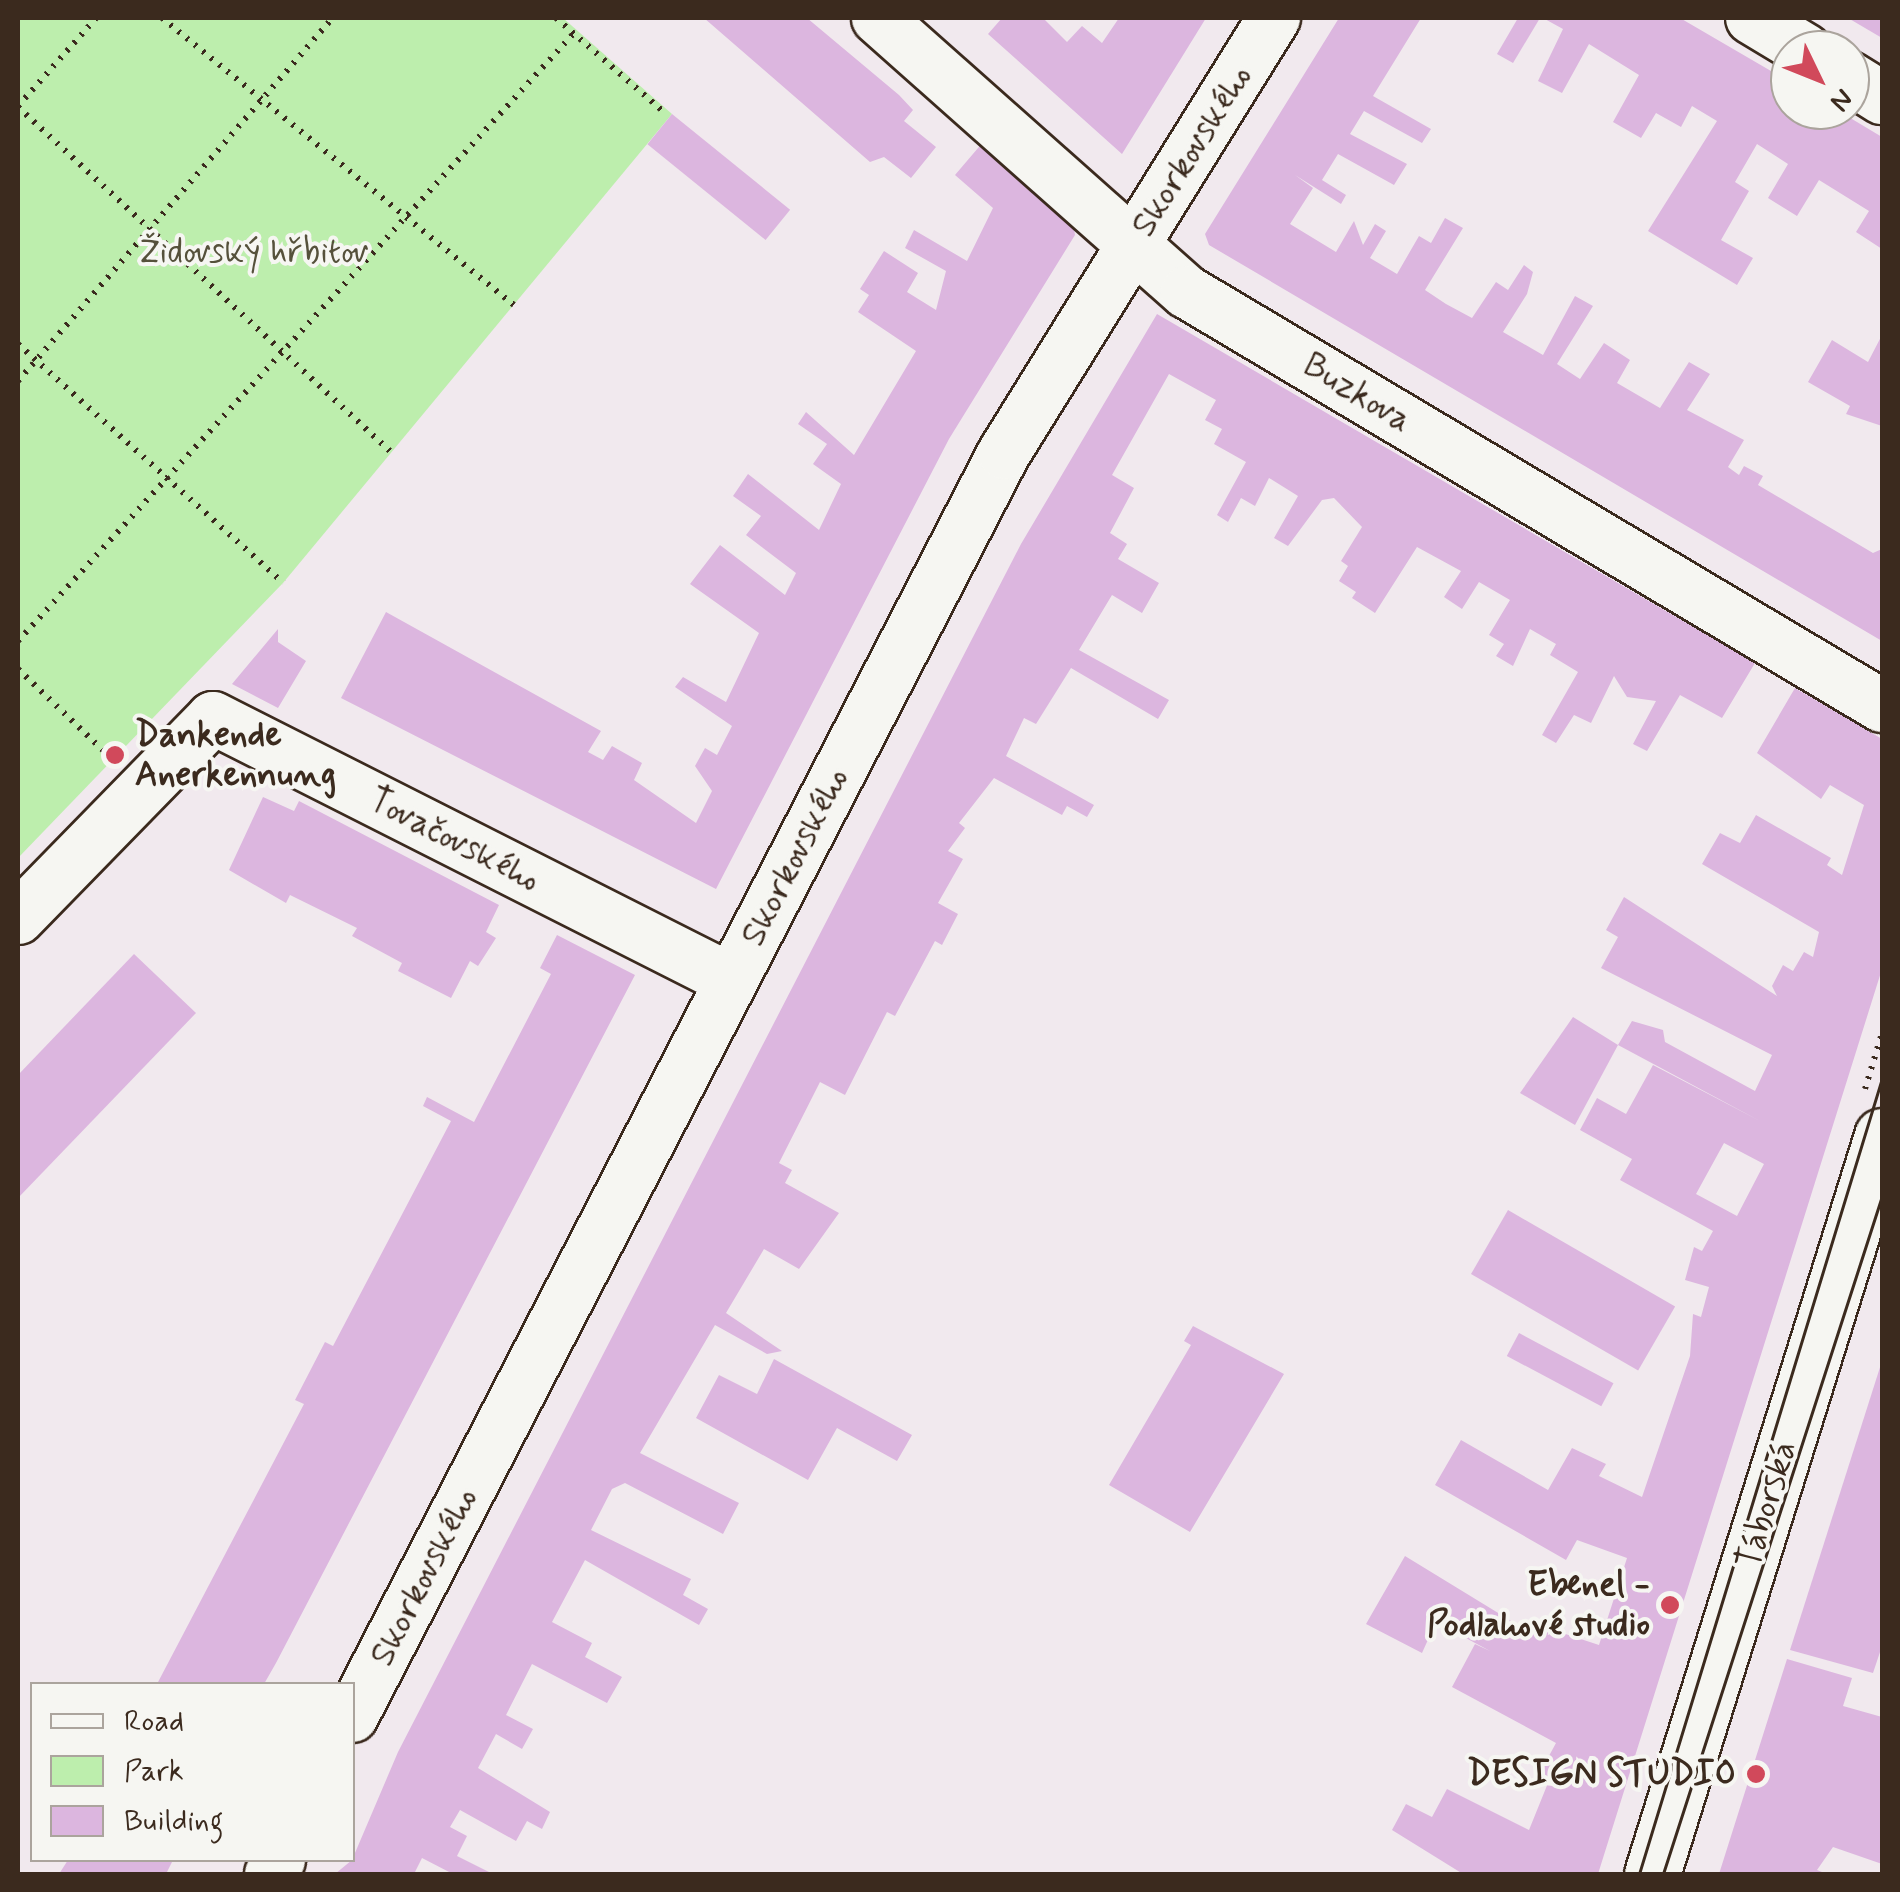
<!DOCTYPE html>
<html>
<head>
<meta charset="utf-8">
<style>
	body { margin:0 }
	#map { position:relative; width:1900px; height:1892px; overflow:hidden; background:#f1e9ee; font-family:Mynerve,sans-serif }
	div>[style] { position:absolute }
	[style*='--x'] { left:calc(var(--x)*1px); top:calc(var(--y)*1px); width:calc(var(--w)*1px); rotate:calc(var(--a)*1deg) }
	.green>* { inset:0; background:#bdeead }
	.building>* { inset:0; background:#dcb6df; transform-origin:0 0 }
	.path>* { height:6px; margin-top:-3px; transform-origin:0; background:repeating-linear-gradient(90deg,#3b2a1e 0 2.5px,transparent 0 10.5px) }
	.roads { filter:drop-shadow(2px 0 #3b2a1e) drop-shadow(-2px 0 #3b2a1e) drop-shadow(0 2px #3b2a1e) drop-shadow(0 -2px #3b2a1e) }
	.street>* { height:52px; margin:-26px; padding:0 26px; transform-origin:26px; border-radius:26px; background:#f6f6f2 }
	.secondary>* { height:55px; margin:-27.5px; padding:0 27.5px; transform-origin:27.5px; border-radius:27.5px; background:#f6f6f2 }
	.tram>* { height:2.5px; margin:-1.25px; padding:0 1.25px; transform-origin:1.25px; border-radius:1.25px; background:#3b2a1e }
	.dots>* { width:28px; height:28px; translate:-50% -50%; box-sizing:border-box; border:5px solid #f6f6f2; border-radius:50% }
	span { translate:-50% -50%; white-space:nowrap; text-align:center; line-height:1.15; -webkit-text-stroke:8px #f6f6f2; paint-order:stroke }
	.street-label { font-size:35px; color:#3b2a1e }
	.park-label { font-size:35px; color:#55513b }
	.poi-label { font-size:35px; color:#3b2a1e; font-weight:700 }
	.left { translate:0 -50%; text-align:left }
	.right { translate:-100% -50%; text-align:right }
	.frame { position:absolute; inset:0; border:20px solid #3b2a1e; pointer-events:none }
	.legend { position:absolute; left:30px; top:1682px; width:325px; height:180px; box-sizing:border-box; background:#f6f6f2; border:2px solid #aba49d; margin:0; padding:12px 18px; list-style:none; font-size:30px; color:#3b2a1e }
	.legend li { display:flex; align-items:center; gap:20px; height:50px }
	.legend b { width:50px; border:2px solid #aba49d }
	.north { position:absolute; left:1770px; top:30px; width:100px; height:100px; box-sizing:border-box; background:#f6f6f2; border:2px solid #aba49d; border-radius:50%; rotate:133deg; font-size:28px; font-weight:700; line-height:40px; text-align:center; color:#3b2a1e }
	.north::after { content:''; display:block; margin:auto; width:35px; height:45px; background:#d1495b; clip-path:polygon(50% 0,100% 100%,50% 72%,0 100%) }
</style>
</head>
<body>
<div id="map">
	<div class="green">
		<i style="clip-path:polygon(18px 18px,563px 18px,672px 114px,283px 583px,18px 858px)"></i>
	</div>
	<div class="building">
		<i style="clip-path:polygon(704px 18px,807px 18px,899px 95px,913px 110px,904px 121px,936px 147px,911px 178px,884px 157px,870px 162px)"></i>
		<i style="clip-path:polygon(1002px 18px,1043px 18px,1067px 42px,1082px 26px,1102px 43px,1119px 18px,1206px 18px,1122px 154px,988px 34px)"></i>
		<i style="clip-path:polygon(1339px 18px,1421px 18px,1373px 96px,1431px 129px,1422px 143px,1364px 111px,1350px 134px,1407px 164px,1394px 185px,1338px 154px,1322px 180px,1346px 195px,1341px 204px,1295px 175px,1313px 188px,1290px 224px,1336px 252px,1354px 221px,1363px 245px,1375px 224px,1386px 231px,1370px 258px,1397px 274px,1419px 236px,1431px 243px,1445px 218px,1463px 228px,1425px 290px,1446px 304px,1472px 318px,1496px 282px,1508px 290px,1524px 265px,1533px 272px,1527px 294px,1503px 332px,1543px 355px,1575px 296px,1593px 306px,1557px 364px,1580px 379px,1604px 343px,1630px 360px,1617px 383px,1660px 408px,1689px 362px,1710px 374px,1687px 410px,1744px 440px,1728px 467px,1739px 475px,1744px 466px,1763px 476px,1758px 485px,1873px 553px,1882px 549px,1882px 641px,1209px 245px,1205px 234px)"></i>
		<i style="clip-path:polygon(1518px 18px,1540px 18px,1513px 63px,1497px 54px)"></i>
		<i style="clip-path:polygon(1543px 18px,1680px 18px,1790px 82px,1790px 110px,1837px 110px,1882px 137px,1882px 249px,1856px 232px,1869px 211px,1819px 180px,1797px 216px,1768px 198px,1788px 164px,1757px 144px,1735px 182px,1749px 191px,1721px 240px,1753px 258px,1737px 285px,1648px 231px,1717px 121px,1692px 106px,1681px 127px,1656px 113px,1641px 138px,1613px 122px,1639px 75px,1589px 44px,1562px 93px,1538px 81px,1563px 29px)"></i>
		<i style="clip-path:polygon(1848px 18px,1882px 18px,1882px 38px)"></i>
		<i style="left:672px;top:114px;width:152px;height:39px;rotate:39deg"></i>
		<i style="clip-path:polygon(984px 141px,1072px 216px,1075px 235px,949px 439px,716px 889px,341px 698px,386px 612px,601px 731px,588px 752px,603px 760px,612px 746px,642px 763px,634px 780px,696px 823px,712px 791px,695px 766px,705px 748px,717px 755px,732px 726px,675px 687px,683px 677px,726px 702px,759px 633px,690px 584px,720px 545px,785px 595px,796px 573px,746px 535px,761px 516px,733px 496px,748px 474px,819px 530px,841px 484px,813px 464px,827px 444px,798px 424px,806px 412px,854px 455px,916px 351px,858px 312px,869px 295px,860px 289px,884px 251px,918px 273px,907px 292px,936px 310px,946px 271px,905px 248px,914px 230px,967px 261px,993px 208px,955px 175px)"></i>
		<i style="clip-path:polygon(1157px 314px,1755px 663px,1722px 718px,1680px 695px,1647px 751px,1633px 744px,1656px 701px,1627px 697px,1614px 676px,1591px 723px,1574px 715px,1556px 743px,1542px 735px,1578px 672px,1550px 655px,1556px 644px,1530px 629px,1513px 666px,1496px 656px,1504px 644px,1489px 635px,1510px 600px,1479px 582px,1462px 609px,1444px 597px,1461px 571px,1417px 547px,1375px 613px,1352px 598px,1356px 592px,1339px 581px,1348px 566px,1341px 561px,1362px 527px,1334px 498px,1322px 500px,1288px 546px,1274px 538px,1298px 496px,1269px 478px,1255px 506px,1241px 498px,1228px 522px,1217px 515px,1246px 462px,1214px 444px,1222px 429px,1205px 420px,1216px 400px,1169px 374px,1112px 475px,1134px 488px,1110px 533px,1127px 544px,1118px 559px,1159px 583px,1142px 613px,1112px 595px,1079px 650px,1169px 700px,1158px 719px,1071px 668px,1036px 724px,1024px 718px,1006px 756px,1094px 805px,1087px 817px,1067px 806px,1062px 815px,994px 778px,959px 823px,965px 828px,948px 851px,963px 859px,938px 903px,958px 914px,942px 945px,935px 941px,895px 1016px,887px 1012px,845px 1095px,820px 1082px,779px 1163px,792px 1170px,785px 1183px,839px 1213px,799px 1269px,764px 1249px,726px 1313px,782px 1351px,767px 1354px,715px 1325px,640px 1453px,739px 1503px,723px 1534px,625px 1483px,612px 1489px,591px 1530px,691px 1579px,683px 1595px,708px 1609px,699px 1625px,585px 1560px,552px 1622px,592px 1643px,585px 1657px,622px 1677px,607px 1703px,532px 1664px,506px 1715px,533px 1729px,522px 1749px,496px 1734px,478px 1768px,550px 1812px,542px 1829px,527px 1821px,516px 1841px,460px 1810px,450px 1827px,467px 1836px,457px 1856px,493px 1874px,453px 1874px,422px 1858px,414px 1874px,335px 1874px,352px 1860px,398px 1752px,1021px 544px)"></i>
		<i style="clip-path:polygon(1882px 335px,1882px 426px,1846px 414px,1850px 406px,1808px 382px,1832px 340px,1868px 362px)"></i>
		<i style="clip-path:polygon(278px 629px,278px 642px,306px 661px,278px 708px,232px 684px)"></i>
		<i style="clip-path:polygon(evenodd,1795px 688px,1882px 739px,1882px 969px,1598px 1874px,1463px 1874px,1392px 1830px,1406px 1804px,1432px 1817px,1447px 1789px,1529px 1830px,1548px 1783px,1537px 1778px,1556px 1743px,1452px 1687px,1475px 1644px,1490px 1651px,1436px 1622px,1422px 1653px,1366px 1624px,1405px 1556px,1531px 1633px,1535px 1624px,1599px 1645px,1627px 1558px,1577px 1540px,1566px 1560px,1435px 1485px,1461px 1440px,1548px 1490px,1572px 1448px,1606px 1464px,1599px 1476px,1642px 1497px,1690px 1356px,1693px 1314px,1701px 1317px,1709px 1287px,1685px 1280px,1694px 1247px,1702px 1251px,1713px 1231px,1620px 1180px,1632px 1159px,1580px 1130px,1597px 1098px,1626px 1114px,1653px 1065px,1760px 1121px,1618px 1045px,1632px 1021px,1663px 1030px,1665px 1042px,1755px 1091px,1772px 1055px,1601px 968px,1618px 937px,1606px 930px,1624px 897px,1777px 996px,1772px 986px,1783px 965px,1793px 971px,1804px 952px,1813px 957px,1819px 932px,1702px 864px,1720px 833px,1740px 843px,1756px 815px,1831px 858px,1827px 865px,1842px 875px,1864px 805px,1830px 785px,1821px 799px,1757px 753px,1795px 688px,1724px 1143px,1764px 1164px,1737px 1216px,1696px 1194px,1724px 1143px)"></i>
		<i style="clip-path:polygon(263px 797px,294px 811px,299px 801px,499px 905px,486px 932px,496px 938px,478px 966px,470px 961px,451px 998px,398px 971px,402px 963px,352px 936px,357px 928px,290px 895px,286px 903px,229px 870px)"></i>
		<i style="clip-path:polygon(557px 935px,635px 975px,276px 1663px,264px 1684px,157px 1684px,304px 1404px,295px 1400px,325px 1342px,333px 1346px,451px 1121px,423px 1106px,427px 1097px,474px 1122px,551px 974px,540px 968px)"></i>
		<i style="clip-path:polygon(134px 954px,196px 1013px,18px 1198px,18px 1075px)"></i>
		<i style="clip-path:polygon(1573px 1017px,1618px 1045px,1575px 1125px,1520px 1093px)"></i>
		<i style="left:1508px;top:1210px;width:193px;height:74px;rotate:30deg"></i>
		<i style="clip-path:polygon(1193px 1326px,1284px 1374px,1190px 1532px,1109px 1485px,1191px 1345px,1184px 1341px)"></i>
		<i style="left:1519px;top:1333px;width:107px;height:26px;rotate:28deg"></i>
		<i style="clip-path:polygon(774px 1359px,912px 1435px,897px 1461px,837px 1428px,808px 1480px,696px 1418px,719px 1375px,757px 1394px)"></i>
		<i style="clip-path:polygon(1882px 1361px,1882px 1646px,1873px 1673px,1790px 1650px)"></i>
		<i style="clip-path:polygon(1787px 1659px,1852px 1678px,1843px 1706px,1882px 1717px,1882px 1864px,1833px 1847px,1817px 1870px,1827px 1874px,1719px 1874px)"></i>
		<i style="clip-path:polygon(68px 1860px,173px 1860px,166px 1874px,59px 1874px)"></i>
	</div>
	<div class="path">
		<i style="--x:162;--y:18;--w:454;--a:39.2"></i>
		<i style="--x:556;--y:18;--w:145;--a:41.1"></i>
		<i style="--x:18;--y:106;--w:118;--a:-48.4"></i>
		<i style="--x:18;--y:107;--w:510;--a:42.77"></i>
		<i style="--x:18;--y:344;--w:357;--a:42"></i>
		<i style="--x:18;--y:381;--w:480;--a:-49.1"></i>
		<i style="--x:18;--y:641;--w:824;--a:-47.56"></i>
		<i style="--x:18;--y:669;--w:126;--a:43.7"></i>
		<i style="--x:1865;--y:1089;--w:59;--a:-73.1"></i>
	</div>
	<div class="roads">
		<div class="street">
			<i style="--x:878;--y:18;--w:413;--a:41.6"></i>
			<i style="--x:1187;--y:292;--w:809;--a:30.78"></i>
			<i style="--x:1752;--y:18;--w:62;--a:31.1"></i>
			<i style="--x:1850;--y:78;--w:38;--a:32"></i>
			<i style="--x:18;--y:918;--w:279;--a:-45.7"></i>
			<i style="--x:213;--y:718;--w:580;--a:26.83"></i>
			<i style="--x:352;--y:1716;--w:1421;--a:-62.7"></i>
			<i style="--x:1004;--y:453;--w:512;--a:-58.17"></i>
			<i style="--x:271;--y:1874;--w:16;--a:-60"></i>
		</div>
		<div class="secondary">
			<i style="--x:1652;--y:1874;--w:773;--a:-72.69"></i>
		</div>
	</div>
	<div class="tram">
		<i style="--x:1639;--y:1874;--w:832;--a:-73.02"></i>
		<i style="--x:1663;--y:1874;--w:712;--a:-72.1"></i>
	</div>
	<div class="dots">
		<i style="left:115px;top:755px;background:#d1495b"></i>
		<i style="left:1670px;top:1605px;background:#d1495b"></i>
		<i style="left:1756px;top:1774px;background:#d1495b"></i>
	</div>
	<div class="street-label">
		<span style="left:1192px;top:151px;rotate:-58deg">Skorkovského</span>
		<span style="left:1357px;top:393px;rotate:31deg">Buzkova</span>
		<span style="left:454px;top:840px;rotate:27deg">Tovačovského</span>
		<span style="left:795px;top:857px;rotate:-63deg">Skorkovského</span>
		<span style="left:1767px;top:1505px;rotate:-73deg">Táborská</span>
		<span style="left:424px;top:1577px;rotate:-63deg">Skorkovského</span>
	</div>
	<div class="park-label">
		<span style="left:254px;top:252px">Židovský hřbitov</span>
	</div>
	<div class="poi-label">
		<span class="left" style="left:135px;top:755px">Dankende<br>Anerkennung</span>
		<span class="right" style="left:1650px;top:1605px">Ebenel -<br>Podlahové studio</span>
		<span class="right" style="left:1736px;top:1774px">DESIGN STUDIO</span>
	</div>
	<div class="frame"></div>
	<ul class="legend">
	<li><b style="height:12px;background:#f6f6f2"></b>Road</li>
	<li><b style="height:28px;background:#bdeead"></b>Park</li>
	<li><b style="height:28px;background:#dcb6df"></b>Building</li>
	</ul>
	<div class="north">N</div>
</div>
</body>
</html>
